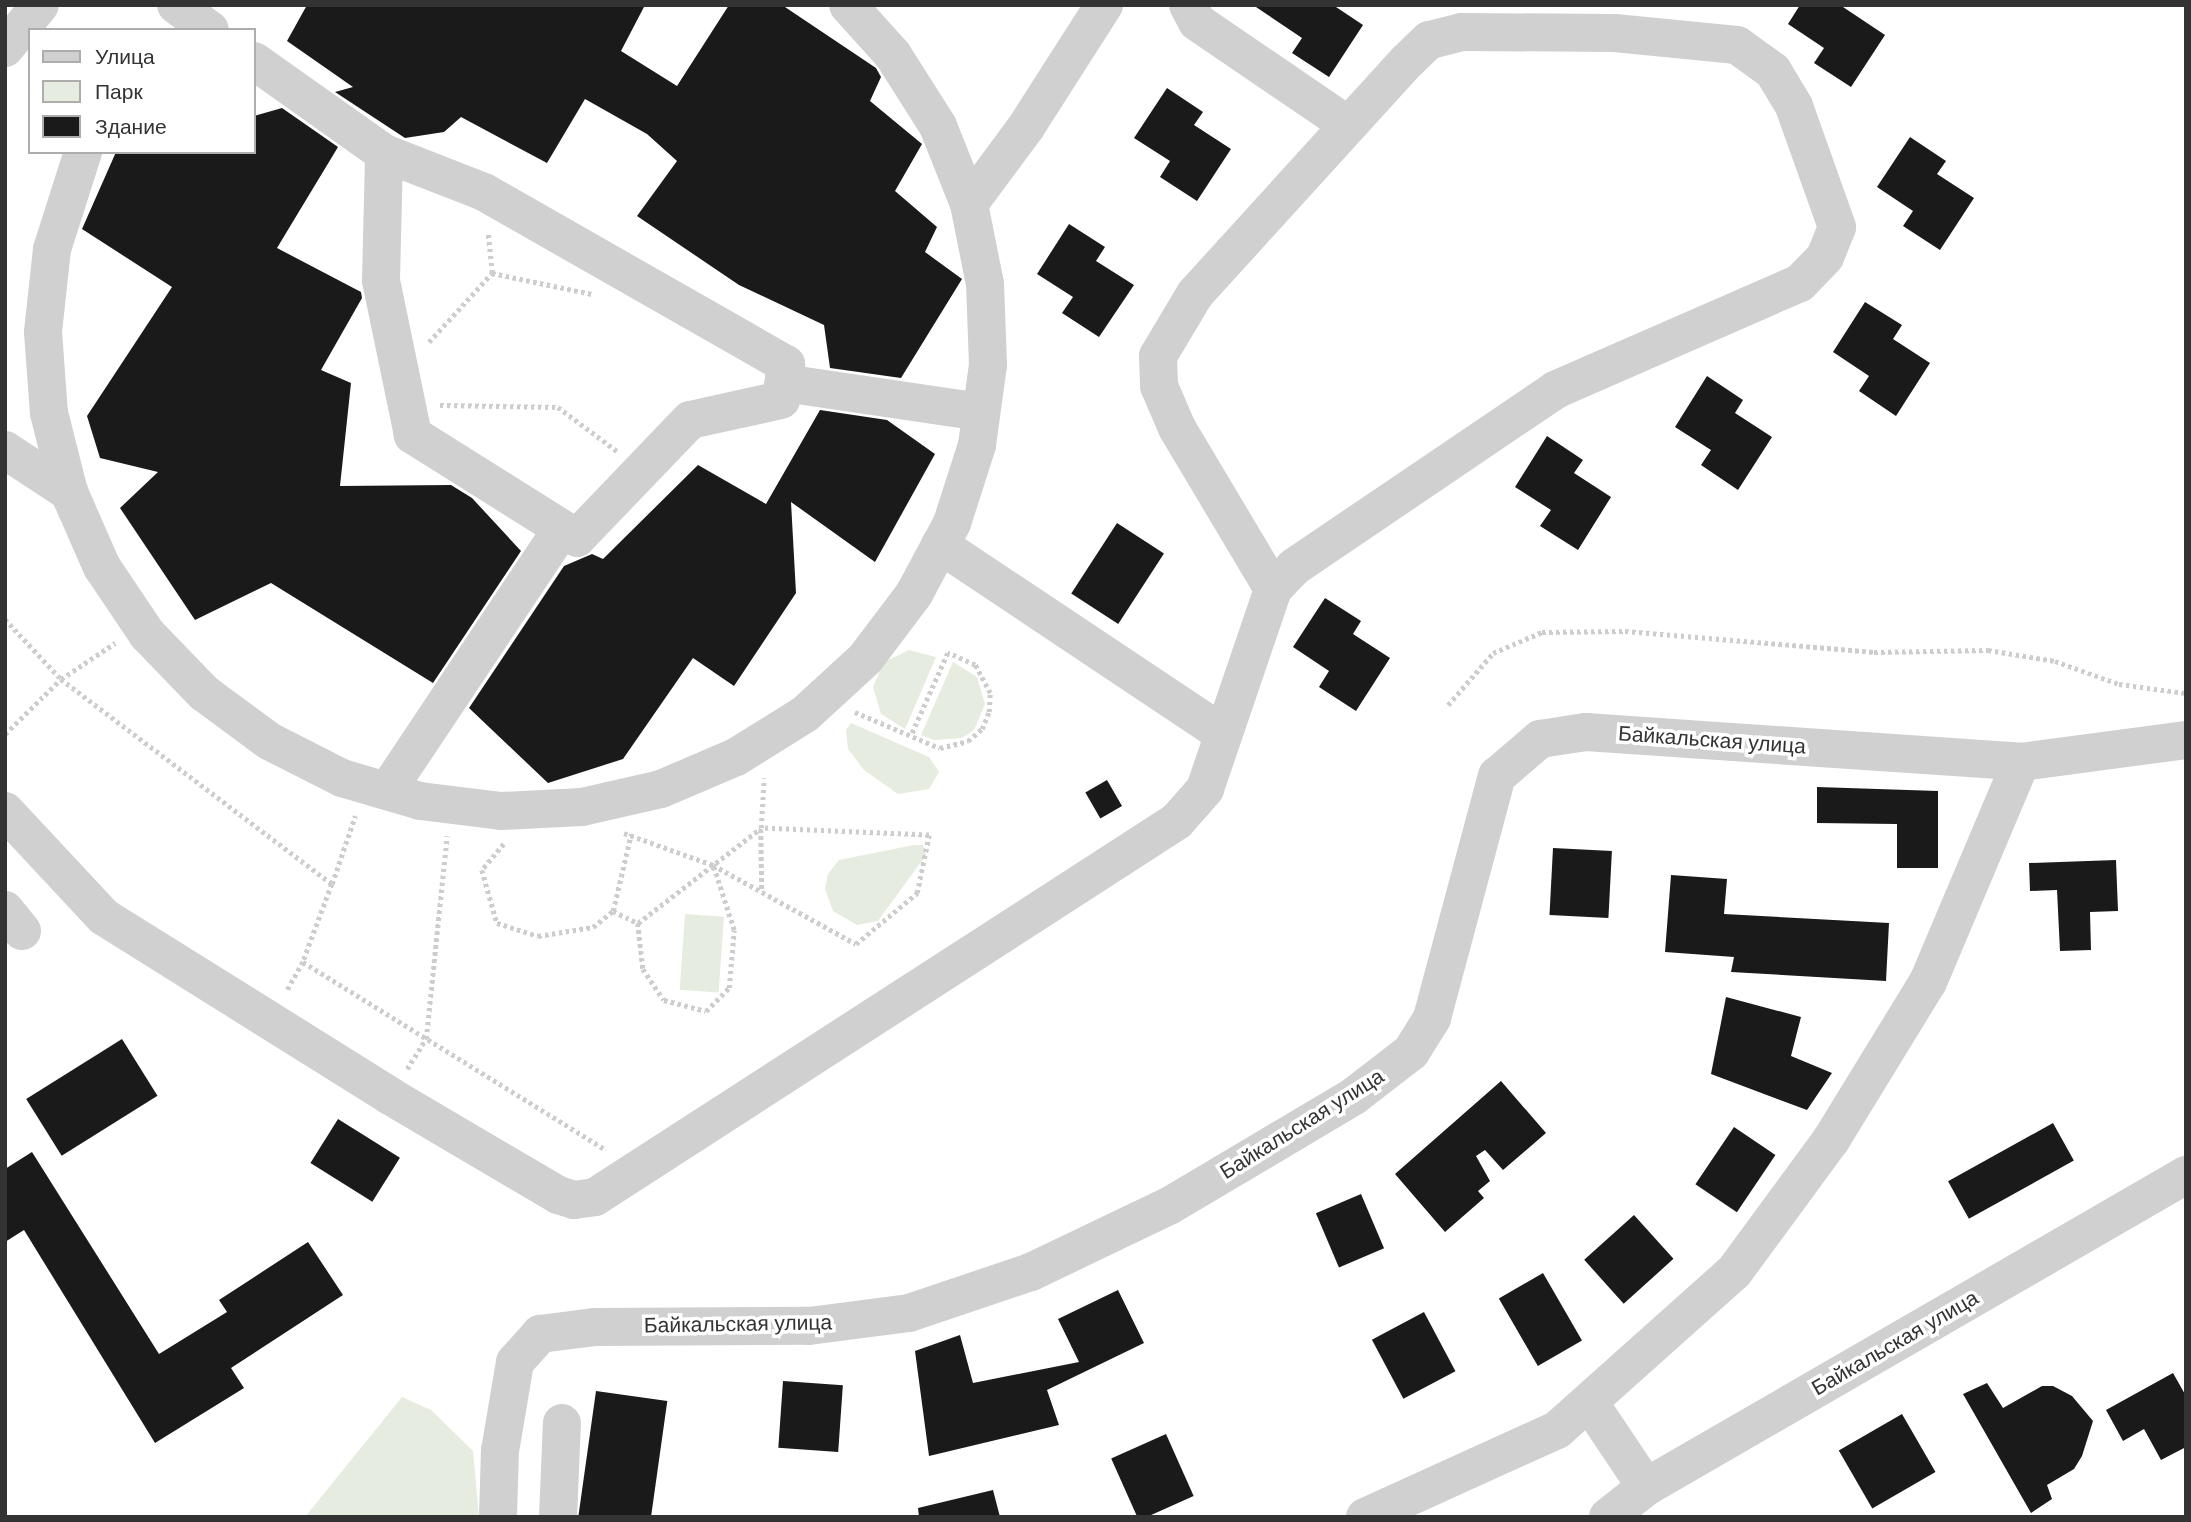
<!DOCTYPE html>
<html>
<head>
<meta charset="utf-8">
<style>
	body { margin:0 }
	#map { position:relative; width:2191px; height:1522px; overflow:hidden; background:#fff; font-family:"DM Sans",sans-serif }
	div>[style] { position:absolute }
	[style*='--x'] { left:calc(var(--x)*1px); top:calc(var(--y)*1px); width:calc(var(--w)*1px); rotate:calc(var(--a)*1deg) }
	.green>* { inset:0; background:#e6ecdf; transform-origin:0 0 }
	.building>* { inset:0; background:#1a1a1a; transform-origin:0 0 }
	.path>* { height:4.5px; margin-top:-2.25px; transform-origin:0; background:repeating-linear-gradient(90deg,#cdcdcd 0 3.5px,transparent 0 7px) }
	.minor>* { height:38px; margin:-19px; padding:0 19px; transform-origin:19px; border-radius:19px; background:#d0d0d0 }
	span { translate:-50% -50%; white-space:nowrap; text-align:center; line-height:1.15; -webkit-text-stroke:7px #fff; paint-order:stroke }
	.street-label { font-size:21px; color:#333 }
	.frame { position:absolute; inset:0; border:7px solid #333; pointer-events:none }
	.legend { position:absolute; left:28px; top:28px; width:228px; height:126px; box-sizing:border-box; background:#fff; border:2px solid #adadad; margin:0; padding:9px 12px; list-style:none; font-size:21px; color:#333 }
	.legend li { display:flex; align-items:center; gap:14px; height:35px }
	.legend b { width:35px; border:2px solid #adadad }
</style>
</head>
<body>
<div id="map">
	<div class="green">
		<i style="clip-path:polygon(909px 650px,936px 657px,905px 729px,881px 714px,873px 687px,884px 662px)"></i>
		<i style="clip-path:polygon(953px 662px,977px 677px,985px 704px,974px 730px,962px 738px,934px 740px,921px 735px)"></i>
		<i style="clip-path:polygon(851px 723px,929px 757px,939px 772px,929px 789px,898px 794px,864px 770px,848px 749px,846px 730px)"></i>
		<i style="clip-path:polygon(914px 845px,923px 845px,926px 855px,878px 921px,857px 925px,833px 911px,825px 889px,828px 874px,839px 860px)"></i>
		<i style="left:685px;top:914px;width:39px;height:76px;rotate:4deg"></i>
		<i style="clip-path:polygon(402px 1397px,431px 1410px,473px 1451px,479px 1517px,305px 1517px)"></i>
	</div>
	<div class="building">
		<i style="clip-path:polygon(307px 5px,645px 5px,621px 51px,677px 86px,729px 5px,782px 5px,876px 68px,881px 77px,870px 101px,922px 144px,895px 191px,937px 227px,925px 252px,962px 279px,901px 378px,830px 368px,824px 325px,739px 285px,637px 216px,677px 161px,647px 134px,585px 99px,547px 163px,461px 117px,444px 132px,405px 138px,335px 92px,353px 87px,287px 41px)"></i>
		<i style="clip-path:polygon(1253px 5px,1333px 5px,1363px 25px,1329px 77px,1292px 53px,1302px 38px)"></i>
		<i style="clip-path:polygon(1800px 5px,1840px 5px,1885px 35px,1851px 87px,1814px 63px,1824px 48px,1788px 24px)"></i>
		<i style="clip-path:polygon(1167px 88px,1203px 112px,1194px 125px,1231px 149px,1197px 201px,1160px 177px,1170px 161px,1134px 138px)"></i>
		<i style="clip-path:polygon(282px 108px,338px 147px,277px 248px,361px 292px,362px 298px,321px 370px,351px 383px,340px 486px,451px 485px,472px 498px,521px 551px,433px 683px,271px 583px,195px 620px,120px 508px,158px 472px,100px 458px,87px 416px,172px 287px,82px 229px,116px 152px,254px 152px,254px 116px)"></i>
		<i style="clip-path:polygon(1910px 137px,1946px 161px,1937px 174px,1974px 198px,1940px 250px,1903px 226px,1913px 211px,1877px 187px)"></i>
		<i style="clip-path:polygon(1069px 224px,1105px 247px,1096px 261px,1134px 285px,1099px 337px,1062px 313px,1073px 297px,1037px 274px)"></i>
		<i style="clip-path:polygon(1865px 302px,1902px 325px,1893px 339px,1930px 363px,1896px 416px,1859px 391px,1869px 376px,1833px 352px)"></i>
		<i style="clip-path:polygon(1707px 376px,1743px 400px,1735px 413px,1772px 437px,1738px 490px,1701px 465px,1711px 450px,1675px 427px)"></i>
		<i style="clip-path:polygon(820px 410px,887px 420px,935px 454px,875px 562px,791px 502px,796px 593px,734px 686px,693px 658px,623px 759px,548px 783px,469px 708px,564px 566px,592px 554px,603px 559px,698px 465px,766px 504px)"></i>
		<i style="clip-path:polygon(1547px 436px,1583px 460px,1574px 473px,1611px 497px,1578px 550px,1540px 526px,1551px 510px,1515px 487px)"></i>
		<i style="left:1117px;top:523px;width:56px;height:84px;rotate:33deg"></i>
		<i style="clip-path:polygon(1325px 598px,1361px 621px,1353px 634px,1390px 658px,1356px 711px,1319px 687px,1329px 671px,1293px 647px)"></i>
		<i style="left:1107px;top:780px;width:30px;height:25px;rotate:60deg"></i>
		<i style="clip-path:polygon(1817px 787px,1938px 791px,1938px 868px,1897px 868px,1897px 824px,1817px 823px)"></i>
		<i style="left:1553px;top:848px;width:59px;height:67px;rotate:3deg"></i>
		<i style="clip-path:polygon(2116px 860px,2118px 911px,2090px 912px,2091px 950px,2060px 951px,2057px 890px,2030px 891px,2029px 863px)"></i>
		<i style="clip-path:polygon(1671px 875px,1727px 879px,1724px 914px,1889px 923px,1886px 981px,1731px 972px,1734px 957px,1665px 952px)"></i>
		<i style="clip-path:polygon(1726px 997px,1801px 1017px,1791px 1056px,1832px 1073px,1807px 1110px,1711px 1074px)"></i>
		<i style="left:122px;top:1039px;width:67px;height:113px;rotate:58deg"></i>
		<i style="clip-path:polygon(1501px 1081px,1546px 1133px,1503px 1170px,1485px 1150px,1476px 1156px,1490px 1181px,1478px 1191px,1484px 1198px,1445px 1232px,1395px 1174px)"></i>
		<i style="left:338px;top:1119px;width:73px;height:52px;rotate:32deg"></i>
		<i style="left:2053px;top:1123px;width:43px;height:120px;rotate:61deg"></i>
		<i style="left:1734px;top:1127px;width:50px;height:69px;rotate:34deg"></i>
		<i style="clip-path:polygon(32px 1152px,159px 1354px,227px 1312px,219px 1300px,308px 1242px,343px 1295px,231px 1368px,244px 1388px,155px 1443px,24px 1230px,5px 1242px,5px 1169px)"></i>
		<i style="left:1361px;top:1194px;width:59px;height:49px;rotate:67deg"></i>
		<i style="left:1634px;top:1215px;width:59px;height:67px;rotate:48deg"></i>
		<i style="left:1543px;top:1273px;width:78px;height:51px;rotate:60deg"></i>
		<i style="clip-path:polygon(1118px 1290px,1144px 1343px,1047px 1390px,1059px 1425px,929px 1456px,915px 1351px,960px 1335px,973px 1383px,1079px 1362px,1058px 1319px)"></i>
		<i style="left:1424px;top:1312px;width:67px;height:59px;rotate:62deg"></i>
		<i style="clip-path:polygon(2173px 1373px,2186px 1396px,2186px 1447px,2161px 1460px,2144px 1429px,2123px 1441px,2106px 1410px)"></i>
		<i style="left:783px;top:1381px;width:60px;height:67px;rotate:4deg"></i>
		<i style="clip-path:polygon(1987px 1383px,2003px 1408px,2042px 1386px,2053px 1386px,2072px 1396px,2093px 1421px,2082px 1456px,2074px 1469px,2047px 1485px,2052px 1499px,2031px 1513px,1963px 1394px)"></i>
		<i style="left:596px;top:1391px;width:72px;height:126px;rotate:8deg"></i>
		<i style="left:1902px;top:1414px;width:67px;height:73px;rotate:60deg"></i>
		<i style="left:1166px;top:1434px;width:68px;height:60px;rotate:66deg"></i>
		<i style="clip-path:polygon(993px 1490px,1000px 1517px,919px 1517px,918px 1508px)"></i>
	</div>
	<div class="path">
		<i style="--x:492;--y:273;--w:102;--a:11.9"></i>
		<i style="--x:429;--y:342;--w:93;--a:-47.6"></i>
		<i style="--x:492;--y:273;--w:41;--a:-95.6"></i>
		<i style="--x:440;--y:405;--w:118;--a:1"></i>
		<i style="--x:558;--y:407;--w:74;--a:36.7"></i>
		<i style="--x:5;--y:619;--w:82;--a:47"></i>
		<i style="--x:61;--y:679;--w:340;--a:37.1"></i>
		<i style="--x:332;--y:884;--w:83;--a:110.4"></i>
		<i style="--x:303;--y:962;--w:33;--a:119"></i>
		<i style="--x:1448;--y:705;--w:69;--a:-49.1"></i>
		<i style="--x:1493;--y:653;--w:53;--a:-23.2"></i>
		<i style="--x:1542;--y:632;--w:83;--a:-0.7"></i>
		<i style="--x:1625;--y:631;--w:250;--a:4.8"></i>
		<i style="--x:1874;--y:652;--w:114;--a:-1"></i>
		<i style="--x:1988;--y:650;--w:68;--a:9.3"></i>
		<i style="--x:2055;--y:661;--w:68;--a:19.8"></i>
		<i style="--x:2119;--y:684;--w:68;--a:7.7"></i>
		<i style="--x:855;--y:712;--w:92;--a:23"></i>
		<i style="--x:940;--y:748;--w:29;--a:-14"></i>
		<i style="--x:968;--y:741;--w:18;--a:-41"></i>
		<i style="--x:982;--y:729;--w:18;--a:-68"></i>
		<i style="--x:989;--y:712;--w:19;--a:-87"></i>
		<i style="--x:990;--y:693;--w:32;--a:-118"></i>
		<i style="--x:975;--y:665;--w:30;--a:-156"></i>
		<i style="--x:948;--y:653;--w:91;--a:114"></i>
		<i style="--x:5;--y:734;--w:78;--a:-44.5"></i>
		<i style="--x:61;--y:679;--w:65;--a:-33.7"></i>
		<i style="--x:761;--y:829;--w:61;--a:89.1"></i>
		<i style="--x:624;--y:833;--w:95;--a:19.8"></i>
		<i style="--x:713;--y:865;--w:163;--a:28.9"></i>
		<i style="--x:856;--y:944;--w:80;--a:-39.9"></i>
		<i style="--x:917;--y:893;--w:59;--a:-78.3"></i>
		<i style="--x:929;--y:835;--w:168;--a:-177.6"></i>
		<i style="--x:761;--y:828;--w:50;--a:-86.6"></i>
		<i style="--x:504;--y:844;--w:34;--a:130"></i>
		<i style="--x:482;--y:870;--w:55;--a:74.2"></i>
		<i style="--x:497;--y:923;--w:43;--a:17.6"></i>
		<i style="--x:538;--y:936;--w:56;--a:-9.3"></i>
		<i style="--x:593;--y:927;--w:26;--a:-39"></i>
		<i style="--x:613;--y:911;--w:28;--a:26"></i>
		<i style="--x:638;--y:923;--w:46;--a:83.8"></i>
		<i style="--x:643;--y:969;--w:37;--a:56"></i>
		<i style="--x:664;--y:1000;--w:43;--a:14.7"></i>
		<i style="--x:706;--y:1011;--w:33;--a:-45"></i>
		<i style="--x:729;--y:988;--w:58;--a:-85.1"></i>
		<i style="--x:734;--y:930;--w:68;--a:-107.9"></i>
		<i style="--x:332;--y:884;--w:72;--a:-71.3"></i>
		<i style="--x:613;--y:911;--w:79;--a:-76.8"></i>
		<i style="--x:638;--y:923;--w:155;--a:-37.7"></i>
		<i style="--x:303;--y:962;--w:357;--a:31.8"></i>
		<i style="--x:407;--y:1069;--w:36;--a:-58"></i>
		<i style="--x:426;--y:1039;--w:204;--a:-84.1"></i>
	</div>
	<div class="minor">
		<i style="--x:176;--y:5;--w:42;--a:36.3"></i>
		<i style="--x:1188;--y:5;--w:19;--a:62"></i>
		<i style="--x:1197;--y:22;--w:183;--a:34.3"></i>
		<i style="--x:5;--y:48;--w:55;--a:-50.9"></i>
		<i style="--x:254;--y:61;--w:159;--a:35.3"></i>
		<i style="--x:384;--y:153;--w:107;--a:21.3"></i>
		<i style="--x:484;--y:192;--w:348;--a:29.7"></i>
		<i style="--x:786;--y:364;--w:36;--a:98"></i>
		<i style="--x:781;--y:400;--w:93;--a:167.6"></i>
		<i style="--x:690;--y:420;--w:163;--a:133.8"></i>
		<i style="--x:577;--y:538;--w:194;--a:-147.9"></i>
		<i style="--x:413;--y:435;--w:158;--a:-101.7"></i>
		<i style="--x:381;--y:280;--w:127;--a:-88.6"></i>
		<i style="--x:83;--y:152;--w:102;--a:107.7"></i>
		<i style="--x:52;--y:249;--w:83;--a:96.2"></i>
		<i style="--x:43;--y:332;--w:81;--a:85.8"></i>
		<i style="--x:49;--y:413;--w:81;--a:75.8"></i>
		<i style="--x:69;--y:492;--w:82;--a:66.3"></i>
		<i style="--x:102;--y:567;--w:81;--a:56.1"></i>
		<i style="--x:147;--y:634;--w:82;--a:46"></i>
		<i style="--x:204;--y:693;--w:81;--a:36.4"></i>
		<i style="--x:269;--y:741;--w:82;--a:26.9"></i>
		<i style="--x:342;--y:778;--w:81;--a:16.4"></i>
		<i style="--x:420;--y:801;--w:82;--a:7"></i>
		<i style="--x:501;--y:811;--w:81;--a:-2.8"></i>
		<i style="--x:582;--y:807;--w:81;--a:-12.8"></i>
		<i style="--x:661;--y:789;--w:82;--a:-23.1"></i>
		<i style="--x:736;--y:757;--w:81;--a:-31.9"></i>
		<i style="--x:805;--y:714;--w:81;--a:-42.5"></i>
		<i style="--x:865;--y:659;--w:81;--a:-53"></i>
		<i style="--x:914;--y:594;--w:81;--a:-61.8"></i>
		<i style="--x:952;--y:523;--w:82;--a:-72.2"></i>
		<i style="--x:977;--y:445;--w:81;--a:-82.2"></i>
		<i style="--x:988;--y:365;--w:81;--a:-92.1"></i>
		<i style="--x:985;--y:284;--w:82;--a:-101.3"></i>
		<i style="--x:969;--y:204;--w:84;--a:-111.7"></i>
		<i style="--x:938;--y:126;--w:84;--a:-122.4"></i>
		<i style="--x:893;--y:55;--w:67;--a:-132"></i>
		<i style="--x:969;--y:204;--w:96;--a:-53.5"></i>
		<i style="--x:1026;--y:127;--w:145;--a:-57.4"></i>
		<i style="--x:784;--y:383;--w:199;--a:8.4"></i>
		<i style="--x:5;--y:450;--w:77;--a:33.3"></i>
		<i style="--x:940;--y:545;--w:340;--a:33.7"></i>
		<i style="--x:387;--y:791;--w:315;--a:-56.3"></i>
		<i style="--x:5;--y:811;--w:145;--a:47"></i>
		<i style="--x:104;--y:917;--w:337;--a:32"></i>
		<i style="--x:390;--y:1096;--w:195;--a:30.5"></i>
		<i style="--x:558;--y:1195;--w:17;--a:17"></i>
		<i style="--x:574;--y:1200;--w:21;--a:-8"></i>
		<i style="--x:595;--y:1197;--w:693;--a:-32.86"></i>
		<i style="--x:1177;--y:821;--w:43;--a:-48.8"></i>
		<i style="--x:1205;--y:789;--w:211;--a:-71.2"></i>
		<i style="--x:1273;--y:589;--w:30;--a:-46"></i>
		<i style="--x:1294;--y:567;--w:315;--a:-34.1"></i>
		<i style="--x:1555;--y:390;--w:267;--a:-23.6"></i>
		<i style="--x:1800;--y:283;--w:36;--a:-46"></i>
		<i style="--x:1825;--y:257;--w:32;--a:-68"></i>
		<i style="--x:1837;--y:227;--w:128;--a:-109.6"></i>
		<i style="--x:1794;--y:106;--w:41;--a:-121"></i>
		<i style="--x:1773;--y:71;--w:44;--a:-144.2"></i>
		<i style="--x:1737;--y:45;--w:123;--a:-174.4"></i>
		<i style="--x:1615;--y:33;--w:153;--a:-179.6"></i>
		<i style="--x:1462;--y:32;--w:34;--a:166"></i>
		<i style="--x:1429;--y:40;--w:30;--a:136"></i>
		<i style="--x:1407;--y:61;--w:315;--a:132.3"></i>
		<i style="--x:1195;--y:294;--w:72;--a:120.8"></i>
		<i style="--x:1158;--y:356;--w:30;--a:88"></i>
		<i style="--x:1159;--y:386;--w:46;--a:66.8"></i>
		<i style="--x:1177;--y:428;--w:187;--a:59.2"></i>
		<i style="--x:5;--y:910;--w:27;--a:51"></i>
		<i style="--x:1589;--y:1402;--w:102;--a:56.2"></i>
		<i style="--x:498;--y:1517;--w:66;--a:-88.3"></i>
		<i style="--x:500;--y:1451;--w:90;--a:-80.4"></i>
		<i style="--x:515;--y:1362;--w:38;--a:-48"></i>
		<i style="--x:540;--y:1334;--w:54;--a:-7.4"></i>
		<i style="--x:594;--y:1327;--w:215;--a:-0.3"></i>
		<i style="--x:809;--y:1326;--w:101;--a:-7.4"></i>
		<i style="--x:909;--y:1313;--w:129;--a:-18.6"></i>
		<i style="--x:1031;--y:1272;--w:153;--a:-25.6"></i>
		<i style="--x:1169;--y:1206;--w:215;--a:-30.7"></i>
		<i style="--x:1354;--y:1096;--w:72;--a:-37.7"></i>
		<i style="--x:1411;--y:1052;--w:40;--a:-58"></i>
		<i style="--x:1432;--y:1018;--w:251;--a:-75"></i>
		<i style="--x:1497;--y:776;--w:57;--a:-40.7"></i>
		<i style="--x:1540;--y:739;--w:47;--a:-8.7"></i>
		<i style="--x:1586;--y:732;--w:436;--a:3.9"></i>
		<i style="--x:2021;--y:762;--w:166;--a:-7.6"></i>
		<i style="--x:558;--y:1517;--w:94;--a:-87.6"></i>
		<i style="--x:1365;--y:1517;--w:211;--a:-24.4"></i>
		<i style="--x:1557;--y:1430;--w:237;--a:-41.8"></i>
		<i style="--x:1734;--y:1272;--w:164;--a:-53.7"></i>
		<i style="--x:1831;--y:1140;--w:185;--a:-58.5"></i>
		<i style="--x:1928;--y:982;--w:239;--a:-67.1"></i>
		<i style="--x:1608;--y:1517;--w:48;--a:-38.3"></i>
		<i style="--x:1646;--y:1487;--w:624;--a:-30.02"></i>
	</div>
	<div class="street-label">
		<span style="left:1712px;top:740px;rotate:4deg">Байкальская улица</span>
		<span style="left:1302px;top:1124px;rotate:-32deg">Байкальская улица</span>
		<span style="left:738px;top:1324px;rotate:-1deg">Байкальская улица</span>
		<span style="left:1895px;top:1343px;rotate:-30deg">Байкальская улица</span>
	</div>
	<div class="frame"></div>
	<ul class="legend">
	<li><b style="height:9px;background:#d0d0d0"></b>Улица</li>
	<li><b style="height:19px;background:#e6ecdf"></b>Парк</li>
	<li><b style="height:19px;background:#1a1a1a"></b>Здание</li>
	</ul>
</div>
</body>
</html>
